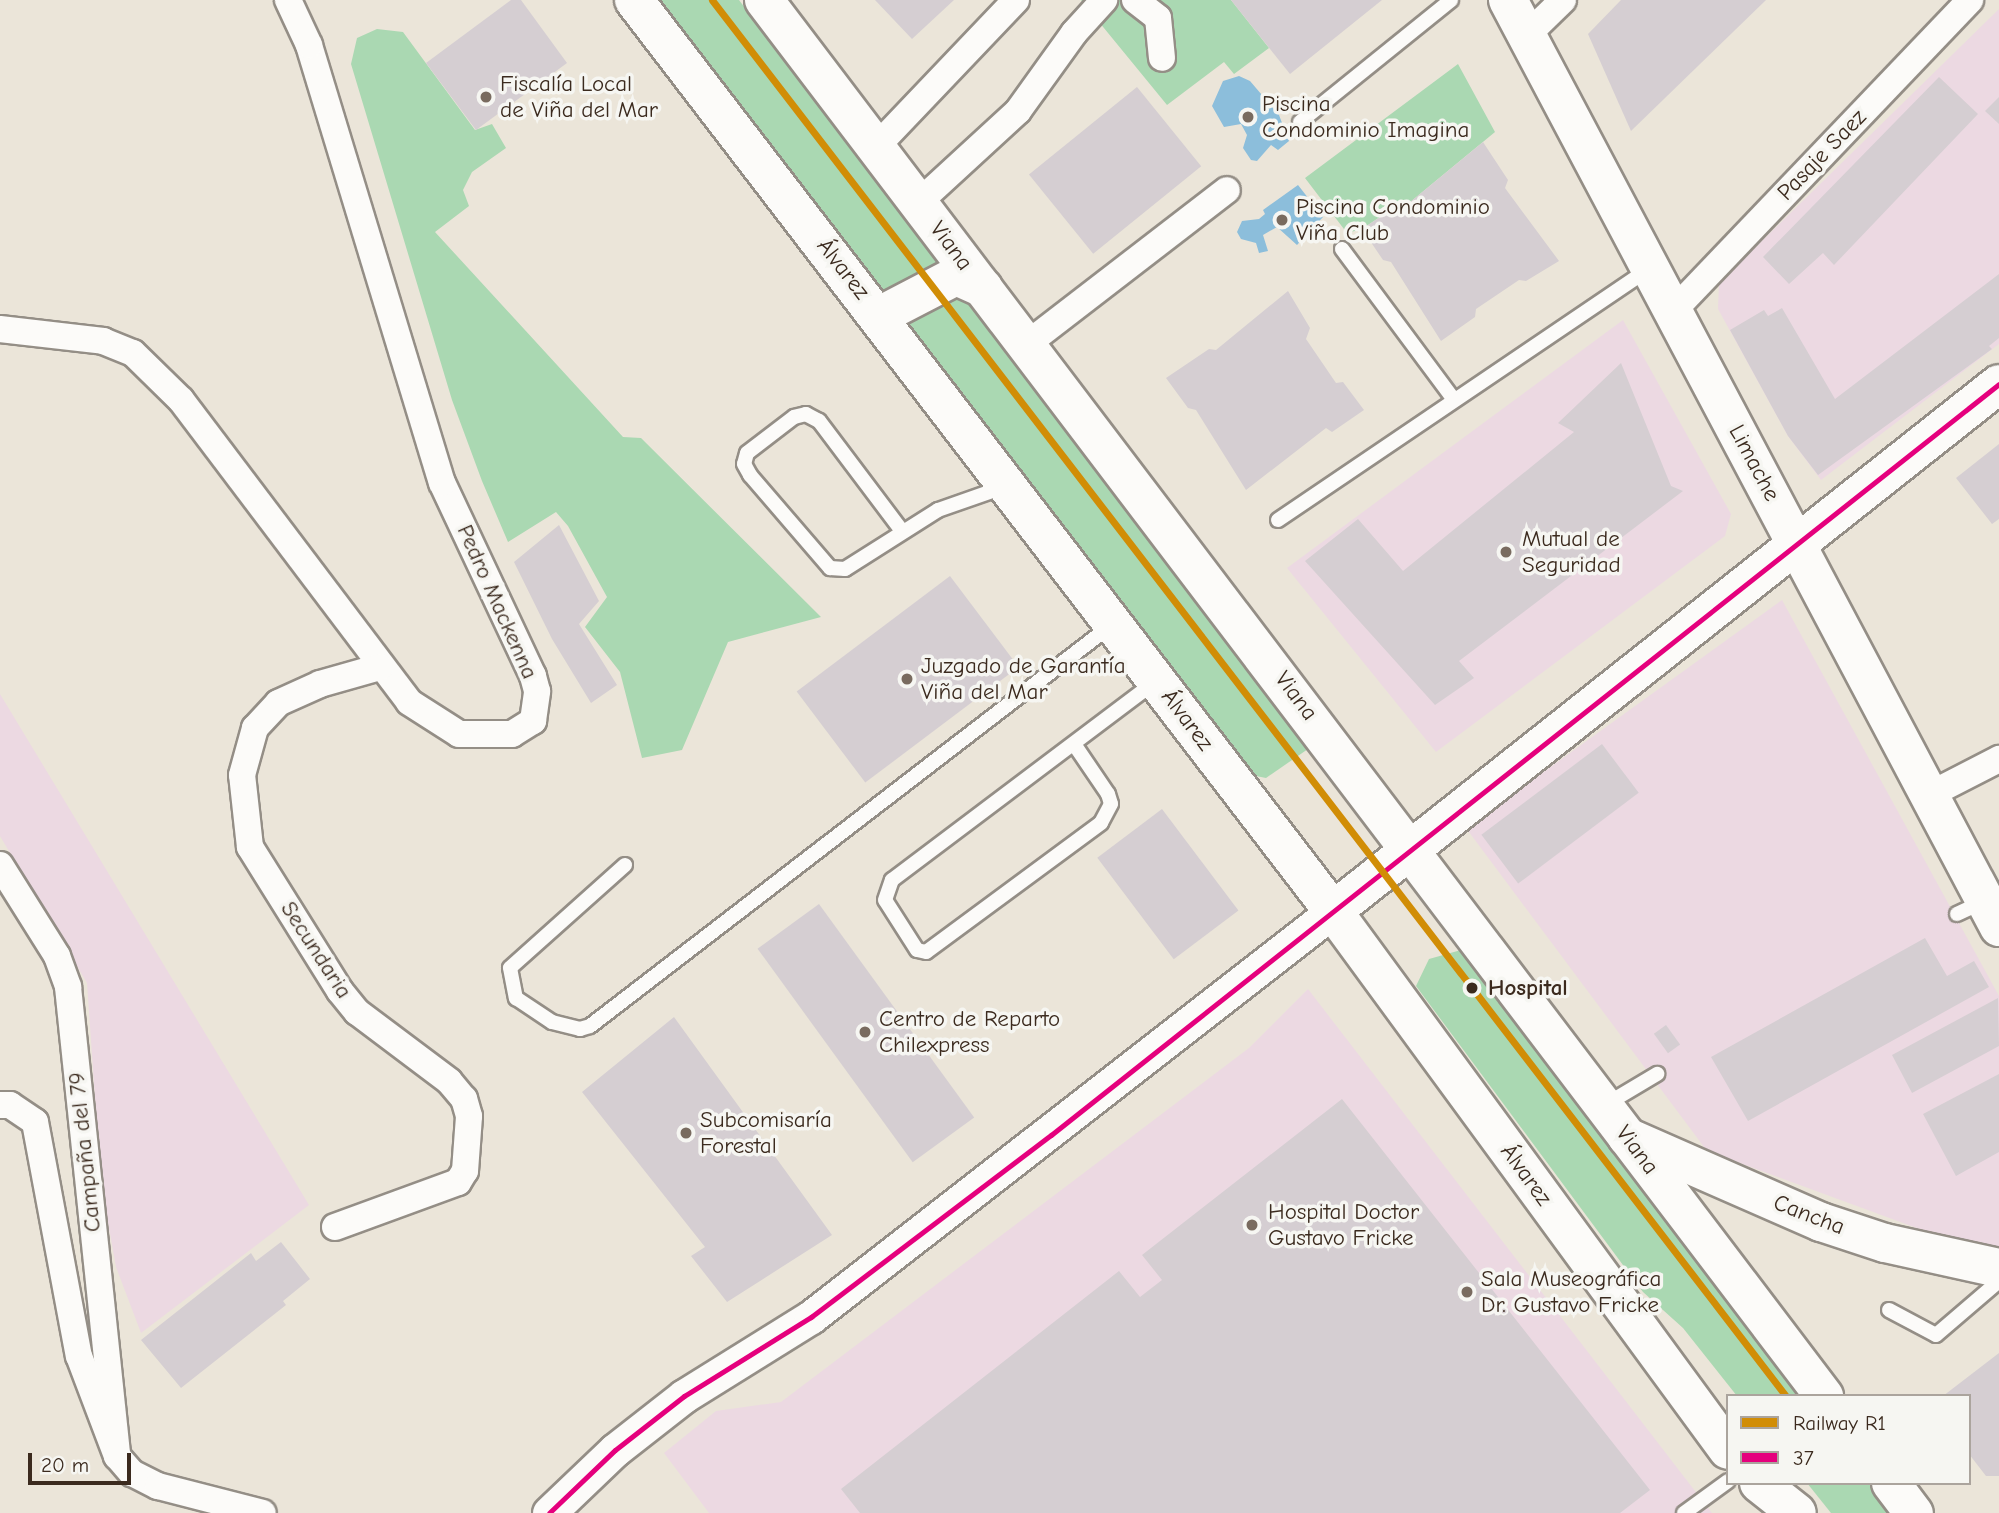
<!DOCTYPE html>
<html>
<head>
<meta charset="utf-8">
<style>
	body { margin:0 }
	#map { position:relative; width:1999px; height:1513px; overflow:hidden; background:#ebe5d9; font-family:"Comic Neue",sans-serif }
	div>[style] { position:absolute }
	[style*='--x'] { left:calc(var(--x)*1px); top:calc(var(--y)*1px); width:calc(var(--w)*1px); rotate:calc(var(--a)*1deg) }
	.built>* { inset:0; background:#ecd9e2 }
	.green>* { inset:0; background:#aad8b2 }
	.water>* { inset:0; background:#8cbedb }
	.building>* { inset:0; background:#d5ced2; transform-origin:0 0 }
	.roads { filter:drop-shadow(2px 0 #948e86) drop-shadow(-2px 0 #948e86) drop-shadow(0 2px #948e86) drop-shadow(0 -2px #948e86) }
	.service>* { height:14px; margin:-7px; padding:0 7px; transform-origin:7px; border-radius:7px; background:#fcfbf9 }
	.minor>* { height:26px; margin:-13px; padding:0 13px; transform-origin:13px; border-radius:13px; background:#fcfbf9 }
	.tertiary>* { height:33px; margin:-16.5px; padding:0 16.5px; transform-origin:16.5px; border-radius:16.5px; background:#fcfbf9 }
	.secondary>* { height:38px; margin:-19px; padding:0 19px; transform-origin:19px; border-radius:19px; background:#fcfbf9 }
	.primary>* { height:38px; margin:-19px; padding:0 19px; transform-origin:19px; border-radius:19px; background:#fcfbf9 }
	.bus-1>* { height:5px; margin:-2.5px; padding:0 2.5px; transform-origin:2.5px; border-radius:2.5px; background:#e5007d }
	.rail-1>* { height:7px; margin:-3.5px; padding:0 3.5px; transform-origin:3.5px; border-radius:3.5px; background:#d18d06 }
	.dots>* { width:19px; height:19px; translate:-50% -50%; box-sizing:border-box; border:4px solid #f6f6f2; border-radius:50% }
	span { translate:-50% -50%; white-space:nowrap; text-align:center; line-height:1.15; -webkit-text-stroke:7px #f6f6f2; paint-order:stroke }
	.poi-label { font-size:23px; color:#3b2a1e }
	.left { translate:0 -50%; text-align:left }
	.street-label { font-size:23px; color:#3b2a1e }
	.stop-label { font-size:23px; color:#3b2a1e; font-weight:700 }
	.legend { position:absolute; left:1726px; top:1394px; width:245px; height:91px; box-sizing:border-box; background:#f6f6f2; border:2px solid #aba49d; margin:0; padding:9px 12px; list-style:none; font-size:21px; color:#3b2a1e }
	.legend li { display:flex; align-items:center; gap:14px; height:35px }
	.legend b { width:35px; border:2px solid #aba49d }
	.scale { position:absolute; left:28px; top:1453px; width:103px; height:32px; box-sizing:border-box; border:4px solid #3b2a1e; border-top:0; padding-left:9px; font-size:21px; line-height:24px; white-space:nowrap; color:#3b2a1e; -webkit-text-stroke:5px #f6f6f2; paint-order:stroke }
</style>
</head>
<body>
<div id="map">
	<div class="built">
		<i style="clip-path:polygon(1999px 9px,1999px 344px,1821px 480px,1788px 436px,1718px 309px,1719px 283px)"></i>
		<i style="clip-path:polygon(1623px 320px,1731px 514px,1725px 536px,1436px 752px,1287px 568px)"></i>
		<i style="clip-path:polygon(1782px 600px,1999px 996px,1999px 1247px,1952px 1241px,1707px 1151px,1466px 828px)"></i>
		<i style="clip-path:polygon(0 694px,309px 1205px,141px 1333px,116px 1267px,101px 1184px,87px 983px,0 836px)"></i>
		<i style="clip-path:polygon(1308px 989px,1712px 1513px,709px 1513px,664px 1453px,716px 1411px,781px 1402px,1249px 1048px)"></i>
	</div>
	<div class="green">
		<i style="clip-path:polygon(652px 0,739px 0,1308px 749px,1266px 778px,1241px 773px)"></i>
		<i style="clip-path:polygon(1081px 0,1231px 0,1269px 48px,1234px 74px,1224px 62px,1167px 105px)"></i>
		<i style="clip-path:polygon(377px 29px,403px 32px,475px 130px,492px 124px,506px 148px,472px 172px,463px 190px,469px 206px,435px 232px,623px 437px,641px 438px,821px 617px,728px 642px,682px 750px,642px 758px,620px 672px,585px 627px,607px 597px,568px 526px,556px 512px,508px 542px,482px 481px,452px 400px,351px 64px,357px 38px)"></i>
		<i style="clip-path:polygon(1458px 64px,1495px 132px,1409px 203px,1404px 201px,1362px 229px,1347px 233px,1305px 178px)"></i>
		<i style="clip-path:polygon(1461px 950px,1805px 1396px,1737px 1396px,1683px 1328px,1643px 1292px,1416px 986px,1429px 959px)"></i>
		<i style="clip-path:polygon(1807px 1483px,1872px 1483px,1895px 1513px,1831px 1513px)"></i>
	</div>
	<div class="water">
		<i style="clip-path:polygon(1239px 76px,1250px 81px,1279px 115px,1289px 141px,1278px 150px,1271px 145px,1257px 161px,1251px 160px,1243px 148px,1247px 135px,1241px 124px,1224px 127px,1212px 106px,1223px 81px)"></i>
		<i style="clip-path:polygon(1298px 185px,1323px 217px,1297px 245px,1277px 227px,1263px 235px,1268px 251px,1259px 253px,1256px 243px,1241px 239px,1237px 232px,1242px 221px,1259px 219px,1265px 214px,1263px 210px)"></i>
	</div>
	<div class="building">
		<i style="clip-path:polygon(511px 0,521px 0,567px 63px,476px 130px,426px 63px)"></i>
		<i style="clip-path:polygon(875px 0,954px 0,912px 39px)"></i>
		<i style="clip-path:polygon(1231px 0,1382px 0,1290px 74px)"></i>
		<i style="clip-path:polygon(1621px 0,1766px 0,1631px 131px,1588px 34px)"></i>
		<i style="clip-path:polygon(1939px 77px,1978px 114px,1834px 265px,1823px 253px,1789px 284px,1763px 257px)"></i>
		<i style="left:1137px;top:87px;width:102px;height:139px;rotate:51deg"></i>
		<i style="clip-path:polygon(1999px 97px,1999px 124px,1985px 111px)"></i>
		<i style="clip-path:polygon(1483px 142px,1508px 180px,1505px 188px,1559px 261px,1526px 281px,1519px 280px,1476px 309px,1475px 317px,1441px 341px,1391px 262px,1383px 260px,1362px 229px,1404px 201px,1409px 203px)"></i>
		<i style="clip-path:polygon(1999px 274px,1999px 338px,1989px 346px,1992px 349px,1818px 475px,1788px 436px,1730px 330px,1764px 310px,1768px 316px,1782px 308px,1835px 399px)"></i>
		<i style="clip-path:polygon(1288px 291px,1310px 328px,1306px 339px,1336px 383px,1343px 382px,1364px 410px,1332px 432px,1326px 428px,1246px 490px,1196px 410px,1188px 408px,1166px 378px,1209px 349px,1216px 350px)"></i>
		<i style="clip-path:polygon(1621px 363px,1671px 486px,1683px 491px,1459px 661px,1474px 678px,1435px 705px,1305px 561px,1358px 519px,1403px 571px,1574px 432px,1558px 423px)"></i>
		<i style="clip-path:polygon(1999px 444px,1999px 519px,1992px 524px,1956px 478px)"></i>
		<i style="clip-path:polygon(559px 525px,599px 601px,579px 624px,617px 685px,591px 703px,552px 639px,514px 562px)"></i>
		<i style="left:950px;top:576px;width:114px;height:192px;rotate:53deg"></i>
		<i style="left:1602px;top:744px;width:61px;height:151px;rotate:53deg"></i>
		<i style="left:1162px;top:809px;width:127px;height:81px;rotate:53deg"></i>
		<i style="left:819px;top:904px;width:264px;height:76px;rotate:54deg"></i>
		<i style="clip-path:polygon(1925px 938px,1947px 976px,1974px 961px,1989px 987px,1748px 1121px,1711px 1057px)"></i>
		<i style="clip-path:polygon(1998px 998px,1999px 1046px,1912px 1093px,1892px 1055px)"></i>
		<i style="clip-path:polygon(674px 1017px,832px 1235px,727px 1302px,691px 1256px,705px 1247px,582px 1092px)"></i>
		<i style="left:1666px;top:1025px;width:24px;height:15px;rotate:54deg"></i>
		<i style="clip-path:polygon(1999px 1074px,1999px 1152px,1956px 1176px,1923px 1114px)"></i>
		<i style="clip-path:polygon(1342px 1099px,1650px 1490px,1620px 1513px,860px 1513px,841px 1489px,1119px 1271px,1140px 1297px,1162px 1280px,1142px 1255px)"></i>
		<i style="clip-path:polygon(281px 1242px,310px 1279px,283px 1301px,286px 1305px,181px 1388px,141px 1340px,251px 1253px,256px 1261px)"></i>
		<i style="clip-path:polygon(1999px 1353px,1999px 1476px,1986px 1476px,1969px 1454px,1969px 1396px,1943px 1396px)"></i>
	</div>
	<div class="roads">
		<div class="service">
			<i style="--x:1300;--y:122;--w:194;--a:-38.9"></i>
			<i style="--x:1342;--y:249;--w:188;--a:53.4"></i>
			<i style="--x:1278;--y:520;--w:448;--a:-34.1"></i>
			<i style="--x:902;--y:531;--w:138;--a:-127"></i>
			<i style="--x:819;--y:421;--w:15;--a:-152"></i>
			<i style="--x:806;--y:414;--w:12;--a:166"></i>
			<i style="--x:794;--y:417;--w:59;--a:142.5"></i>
			<i style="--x:747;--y:453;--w:11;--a:105"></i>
			<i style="--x:744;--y:464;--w:13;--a:61"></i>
			<i style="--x:750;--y:475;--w:123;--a:49.3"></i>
			<i style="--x:830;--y:568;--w:15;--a:4"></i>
			<i style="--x:845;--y:569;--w:110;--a:-32.4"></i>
			<i style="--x:938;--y:510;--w:70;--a:-19.2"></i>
			<i style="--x:1074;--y:744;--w:60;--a:55.8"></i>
			<i style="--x:1108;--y:794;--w:10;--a:73"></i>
			<i style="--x:1111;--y:804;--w:21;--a:118"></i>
			<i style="--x:1101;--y:823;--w:217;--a:143.6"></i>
			<i style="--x:926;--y:952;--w:9;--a:-167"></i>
			<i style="--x:917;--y:950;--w:59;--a:-122.6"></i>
			<i style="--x:885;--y:900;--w:21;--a:-71"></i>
			<i style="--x:892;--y:880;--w:331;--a:-37"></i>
			<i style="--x:625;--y:865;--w:154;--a:138.2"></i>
			<i style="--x:510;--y:968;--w:31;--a:79"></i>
			<i style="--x:516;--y:998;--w:43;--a:33.7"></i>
			<i style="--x:552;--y:1022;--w:29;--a:14"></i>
			<i style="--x:580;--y:1029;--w:10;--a:-17"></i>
			<i style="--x:590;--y:1026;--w:660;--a:-37.55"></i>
			<i style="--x:1957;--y:914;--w:31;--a:-25"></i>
			<i style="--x:1605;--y:1105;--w:61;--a:-30.8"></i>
			<i style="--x:1889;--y:1310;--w:53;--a:28"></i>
			<i style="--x:1936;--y:1335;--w:83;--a:-40.6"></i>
			<i style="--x:1684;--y:1513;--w:54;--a:-36"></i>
		</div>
		<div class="minor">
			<i style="--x:1135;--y:0;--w:29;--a:38"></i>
			<i style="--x:1158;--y:18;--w:40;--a:84.3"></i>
			<i style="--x:1527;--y:35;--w:50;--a:-44.2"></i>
			<i style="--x:876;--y:147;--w:203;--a:-46.4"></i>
			<i style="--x:918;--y:203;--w:136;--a:-42.6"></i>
			<i style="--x:1018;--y:111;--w:96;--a:-54.3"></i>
			<i style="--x:1074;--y:33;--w:45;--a:-47.7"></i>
			<i style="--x:1673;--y:311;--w:430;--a:-46.3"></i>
			<i style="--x:0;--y:329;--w:104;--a:6.6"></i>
			<i style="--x:103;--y:341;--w:32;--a:22"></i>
			<i style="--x:133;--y:353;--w:67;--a:44.4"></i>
			<i style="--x:181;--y:400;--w:378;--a:52.9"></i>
			<i style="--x:409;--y:702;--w:59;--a:32.6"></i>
			<i style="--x:459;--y:734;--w:53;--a:0"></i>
			<i style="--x:512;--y:734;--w:25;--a:-32"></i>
			<i style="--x:533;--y:721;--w:30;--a:-82"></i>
			<i style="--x:537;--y:691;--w:16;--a:-105"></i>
			<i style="--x:533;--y:676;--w:213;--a:-115.2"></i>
			<i style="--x:442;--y:483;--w:458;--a:-106.9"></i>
			<i style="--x:309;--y:45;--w:50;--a:-115"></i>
			<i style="--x:1027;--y:344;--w:252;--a:-37.6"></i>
			<i style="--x:1929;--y:795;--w:79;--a:-27.2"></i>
			<i style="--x:0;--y:865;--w:107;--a:57.9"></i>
			<i style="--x:57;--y:956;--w:33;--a:70"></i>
			<i style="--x:68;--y:987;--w:472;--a:84"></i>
			<i style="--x:0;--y:1105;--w:10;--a:0"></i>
			<i style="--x:10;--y:1105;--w:30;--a:34"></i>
			<i style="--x:35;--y:1122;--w:238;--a:79.4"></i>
			<i style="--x:79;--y:1356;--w:107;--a:69.2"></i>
			<i style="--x:117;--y:1456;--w:23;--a:49"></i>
			<i style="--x:132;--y:1473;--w:29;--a:27"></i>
			<i style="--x:158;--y:1486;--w:108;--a:14.4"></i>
			<i style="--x:335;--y:1227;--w:131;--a:-20.1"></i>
			<i style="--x:458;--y:1182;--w:13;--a:-58"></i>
			<i style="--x:465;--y:1171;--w:55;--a:-85.8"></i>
			<i style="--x:469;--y:1116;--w:18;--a:-106"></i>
			<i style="--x:464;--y:1099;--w:23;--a:-130"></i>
			<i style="--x:449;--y:1081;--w:115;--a:-143.1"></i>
			<i style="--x:357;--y:1012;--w:27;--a:-129"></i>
			<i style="--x:340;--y:991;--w:170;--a:-122"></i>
			<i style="--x:250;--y:847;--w:72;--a:-96.3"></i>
			<i style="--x:242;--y:775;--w:49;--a:-74.5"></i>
			<i style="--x:255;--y:728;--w:34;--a:-47"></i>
			<i style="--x:278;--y:703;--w:46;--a:-24.3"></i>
			<i style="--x:320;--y:684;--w:62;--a:-15.8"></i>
		</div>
		<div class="tertiary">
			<i style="--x:549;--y:1513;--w:91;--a:-43.7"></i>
			<i style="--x:615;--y:1450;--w:88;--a:-38"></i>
			<i style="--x:684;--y:1396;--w:150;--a:-31.9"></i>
			<i style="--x:811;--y:1317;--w:661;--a:-37.87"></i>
		</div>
		<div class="secondary">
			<i style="--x:1508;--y:0;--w:1049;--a:62.09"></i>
			<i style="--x:1333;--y:911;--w:849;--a:-38.35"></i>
			<i style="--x:1627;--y:1137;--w:212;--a:23.7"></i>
			<i style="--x:1821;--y:1222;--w:67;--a:18.2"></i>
			<i style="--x:1885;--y:1243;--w:117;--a:12.4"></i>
		</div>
		<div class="primary">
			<i style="--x:634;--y:0;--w:1148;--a:52.5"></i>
			<i style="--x:1333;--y:911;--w:668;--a:53.76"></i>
			<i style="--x:764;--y:0;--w:1753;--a:52.79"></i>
			<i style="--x:879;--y:316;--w:87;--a:-27.5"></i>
			<i style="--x:956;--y:276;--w:30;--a:24"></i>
			<i style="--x:1759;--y:1483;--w:48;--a:38.3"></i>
			<i style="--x:1891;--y:1483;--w:38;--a:53"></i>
		</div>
	</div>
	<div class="bus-1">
		<i style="--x:549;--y:1513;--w:91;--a:-43.7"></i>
		<i style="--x:615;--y:1450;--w:88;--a:-38"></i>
		<i style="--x:684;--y:1396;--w:150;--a:-31.9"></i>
		<i style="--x:811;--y:1317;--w:301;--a:-37.2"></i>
		<i style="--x:1051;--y:1135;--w:1209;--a:-38.39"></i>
	</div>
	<div class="rail-1">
		<i style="--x:712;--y:0;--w:1761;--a:52.43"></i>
	</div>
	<div class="dots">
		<i style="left:486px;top:97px;background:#796b5f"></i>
		<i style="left:1248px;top:117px;background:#796b5f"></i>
		<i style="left:1282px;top:220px;background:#796b5f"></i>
		<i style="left:1506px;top:552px;background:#796b5f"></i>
		<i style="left:907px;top:679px;background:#796b5f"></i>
		<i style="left:1472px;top:988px;background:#3b2a1e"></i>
		<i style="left:865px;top:1032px;background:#796b5f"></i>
		<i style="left:686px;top:1133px;background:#796b5f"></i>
		<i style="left:1252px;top:1225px;background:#796b5f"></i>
		<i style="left:1467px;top:1292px;background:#796b5f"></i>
	</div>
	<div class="poi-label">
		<span class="left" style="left:500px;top:97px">Fiscalía Local<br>de Viña del Mar</span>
		<span class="left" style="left:1262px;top:117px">Piscina<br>Condominio Imagina</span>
		<span class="left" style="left:1296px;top:220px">Piscina Condominio<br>Viña Club</span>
		<span class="left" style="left:1522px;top:552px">Mutual de<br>Seguridad</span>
		<span class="left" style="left:921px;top:679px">Juzgado de Garantía<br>Viña del Mar</span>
		<span class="left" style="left:879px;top:1032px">Centro de Reparto<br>Chilexpress</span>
		<span class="left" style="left:700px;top:1133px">Subcomisaría<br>Forestal</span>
		<span class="left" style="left:1268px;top:1225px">Hospital Doctor<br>Gustavo Fricke</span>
		<span class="left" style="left:1481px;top:1292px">Sala Museográfica<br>Dr. Gustavo Fricke</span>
	</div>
	<div class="street-label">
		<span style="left:1822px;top:155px;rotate:-46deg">Pasaje Saez</span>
		<span style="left:951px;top:246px;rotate:53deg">Viana</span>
		<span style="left:843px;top:269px;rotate:52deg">Álvarez</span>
		<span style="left:1754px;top:463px;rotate:62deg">Limache</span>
		<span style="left:497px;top:602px;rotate:66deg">Pedro Mackenna</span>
		<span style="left:1296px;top:696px;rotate:53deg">Viana</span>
		<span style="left:1187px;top:720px;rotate:53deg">Álvarez</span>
		<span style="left:316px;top:950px;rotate:57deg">Secundaria</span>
		<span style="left:1637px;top:1150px;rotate:53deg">Viana</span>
		<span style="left:85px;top:1152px;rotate:-96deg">Campaña del 79</span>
		<span style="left:1526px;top:1175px;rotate:54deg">Álvarez</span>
		<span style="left:1809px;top:1215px;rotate:21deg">Cancha</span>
	</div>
	<div class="stop-label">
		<span class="left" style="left:1488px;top:988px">Hospital</span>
	</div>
	<ul class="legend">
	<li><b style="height:9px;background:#d18d06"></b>Railway R1</li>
	<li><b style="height:9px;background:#e5007d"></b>37</li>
	</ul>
	<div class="scale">20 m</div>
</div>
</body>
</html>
